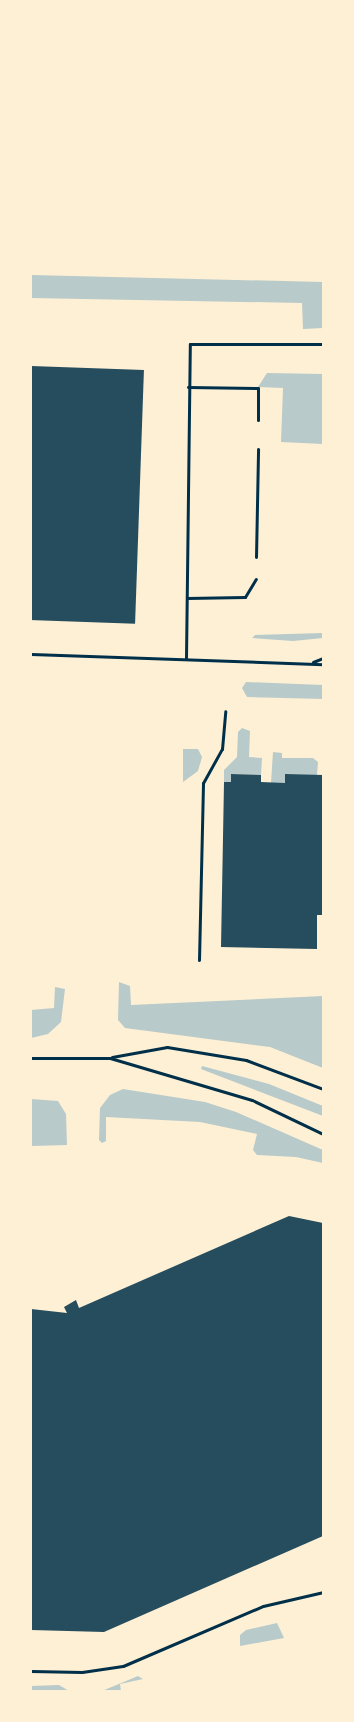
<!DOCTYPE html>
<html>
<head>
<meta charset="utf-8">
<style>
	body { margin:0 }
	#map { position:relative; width:354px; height:1722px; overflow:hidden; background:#fdf0d5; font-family:Raleway,sans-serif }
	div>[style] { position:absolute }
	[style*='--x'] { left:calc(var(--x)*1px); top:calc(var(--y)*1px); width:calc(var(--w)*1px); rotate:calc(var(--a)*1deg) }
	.green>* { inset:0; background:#b9caca }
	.building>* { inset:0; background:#264d5e; transform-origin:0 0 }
	.service>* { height:3px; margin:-1.5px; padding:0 1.5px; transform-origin:1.5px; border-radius:1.5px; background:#003049 }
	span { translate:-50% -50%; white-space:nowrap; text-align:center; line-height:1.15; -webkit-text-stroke:3.5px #fdf0d5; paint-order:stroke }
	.frame { position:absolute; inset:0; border:32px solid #fdf0d5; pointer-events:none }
</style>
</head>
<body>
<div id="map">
	<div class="green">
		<i style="clip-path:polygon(31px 275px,323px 282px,323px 328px,303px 329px,302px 303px,31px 298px)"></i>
		<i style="clip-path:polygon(267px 373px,323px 374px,323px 444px,281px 442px,283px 388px,258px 387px)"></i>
		<i style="clip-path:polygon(323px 633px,323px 638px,293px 641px,252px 638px,255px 635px)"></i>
		<i style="clip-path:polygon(246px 682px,323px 685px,323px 699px,247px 697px,242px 688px)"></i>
		<i style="clip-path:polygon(242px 728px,250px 731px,249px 757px,262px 758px,261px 775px,231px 774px,231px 782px,224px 782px,224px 770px,237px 757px,238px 732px)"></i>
		<i style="clip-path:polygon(183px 749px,198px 749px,202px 757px,198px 771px,183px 782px)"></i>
		<i style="clip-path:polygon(273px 752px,282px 753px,282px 758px,313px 758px,318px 762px,317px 775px,285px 775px,285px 783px,271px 783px)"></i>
		<i style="clip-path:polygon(119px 982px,130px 986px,131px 1005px,323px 996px,323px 1068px,270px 1047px,125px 1028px,118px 1020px)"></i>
		<i style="clip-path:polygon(55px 987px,65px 989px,61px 1022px,48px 1034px,31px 1038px,31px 1010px,54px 1008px)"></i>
		<i style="clip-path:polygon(202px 1066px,269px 1084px,323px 1106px,323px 1116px,201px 1069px)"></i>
		<i style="clip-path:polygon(123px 1089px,205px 1102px,236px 1112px,323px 1150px,323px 1163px,296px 1157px,257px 1155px,253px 1150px,257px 1134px,200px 1122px,106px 1117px,106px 1141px,102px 1143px,99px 1140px,100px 1108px,110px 1095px)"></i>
		<i style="clip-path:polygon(31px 1099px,58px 1101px,66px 1114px,67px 1145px,31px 1146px)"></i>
		<i style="clip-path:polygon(277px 1623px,284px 1638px,240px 1646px,240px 1635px,246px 1630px)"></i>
		<i style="clip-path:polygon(138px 1676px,143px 1679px,120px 1684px,121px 1691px,102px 1691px)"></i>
		<i style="clip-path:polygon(59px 1685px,69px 1691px,31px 1691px,31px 1686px)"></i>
	</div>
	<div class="building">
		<i style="left:31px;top:366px;width:113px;height:254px;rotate:2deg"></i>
		<i style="clip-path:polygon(231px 774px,261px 775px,261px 782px,285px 783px,285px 774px,323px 775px,323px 915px,317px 915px,317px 949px,221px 947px,224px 782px,231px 782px)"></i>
		<i style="clip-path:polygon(289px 1216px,323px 1223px,323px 1536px,104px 1632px,31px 1630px,31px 1309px,67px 1313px,64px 1307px,76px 1300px,79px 1308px)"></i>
	</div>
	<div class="service">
		<i style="--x:188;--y:387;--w:70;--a:0.8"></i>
		<i style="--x:258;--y:388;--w:32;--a:90"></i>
		<i style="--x:256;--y:557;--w:108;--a:-88.9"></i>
		<i style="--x:187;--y:598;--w:58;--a:-1"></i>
		<i style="--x:245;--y:597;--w:21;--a:-59"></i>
		<i style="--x:31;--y:654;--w:292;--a:2"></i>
		<i style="--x:186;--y:658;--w:314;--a:-89.3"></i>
		<i style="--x:190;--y:344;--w:133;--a:0"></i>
		<i style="--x:313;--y:662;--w:11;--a:-22"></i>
		<i style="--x:199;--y:960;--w:177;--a:-88.7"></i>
		<i style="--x:203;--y:783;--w:39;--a:-61"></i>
		<i style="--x:222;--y:749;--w:38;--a:-85"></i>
		<i style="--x:112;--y:1057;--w:56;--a:-10.3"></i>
		<i style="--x:167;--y:1047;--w:80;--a:9.3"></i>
		<i style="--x:246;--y:1060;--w:82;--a:20.6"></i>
		<i style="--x:31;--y:1058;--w:79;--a:0"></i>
		<i style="--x:110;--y:1058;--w:148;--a:16.5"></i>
		<i style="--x:252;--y:1100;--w:79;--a:25.6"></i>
		<i style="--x:31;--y:1671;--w:51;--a:1.1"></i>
		<i style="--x:82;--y:1672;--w:41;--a:-8.3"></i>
		<i style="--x:123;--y:1666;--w:152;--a:-23.2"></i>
		<i style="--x:263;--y:1606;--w:62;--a:-13.1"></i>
	</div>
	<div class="frame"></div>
</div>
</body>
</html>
